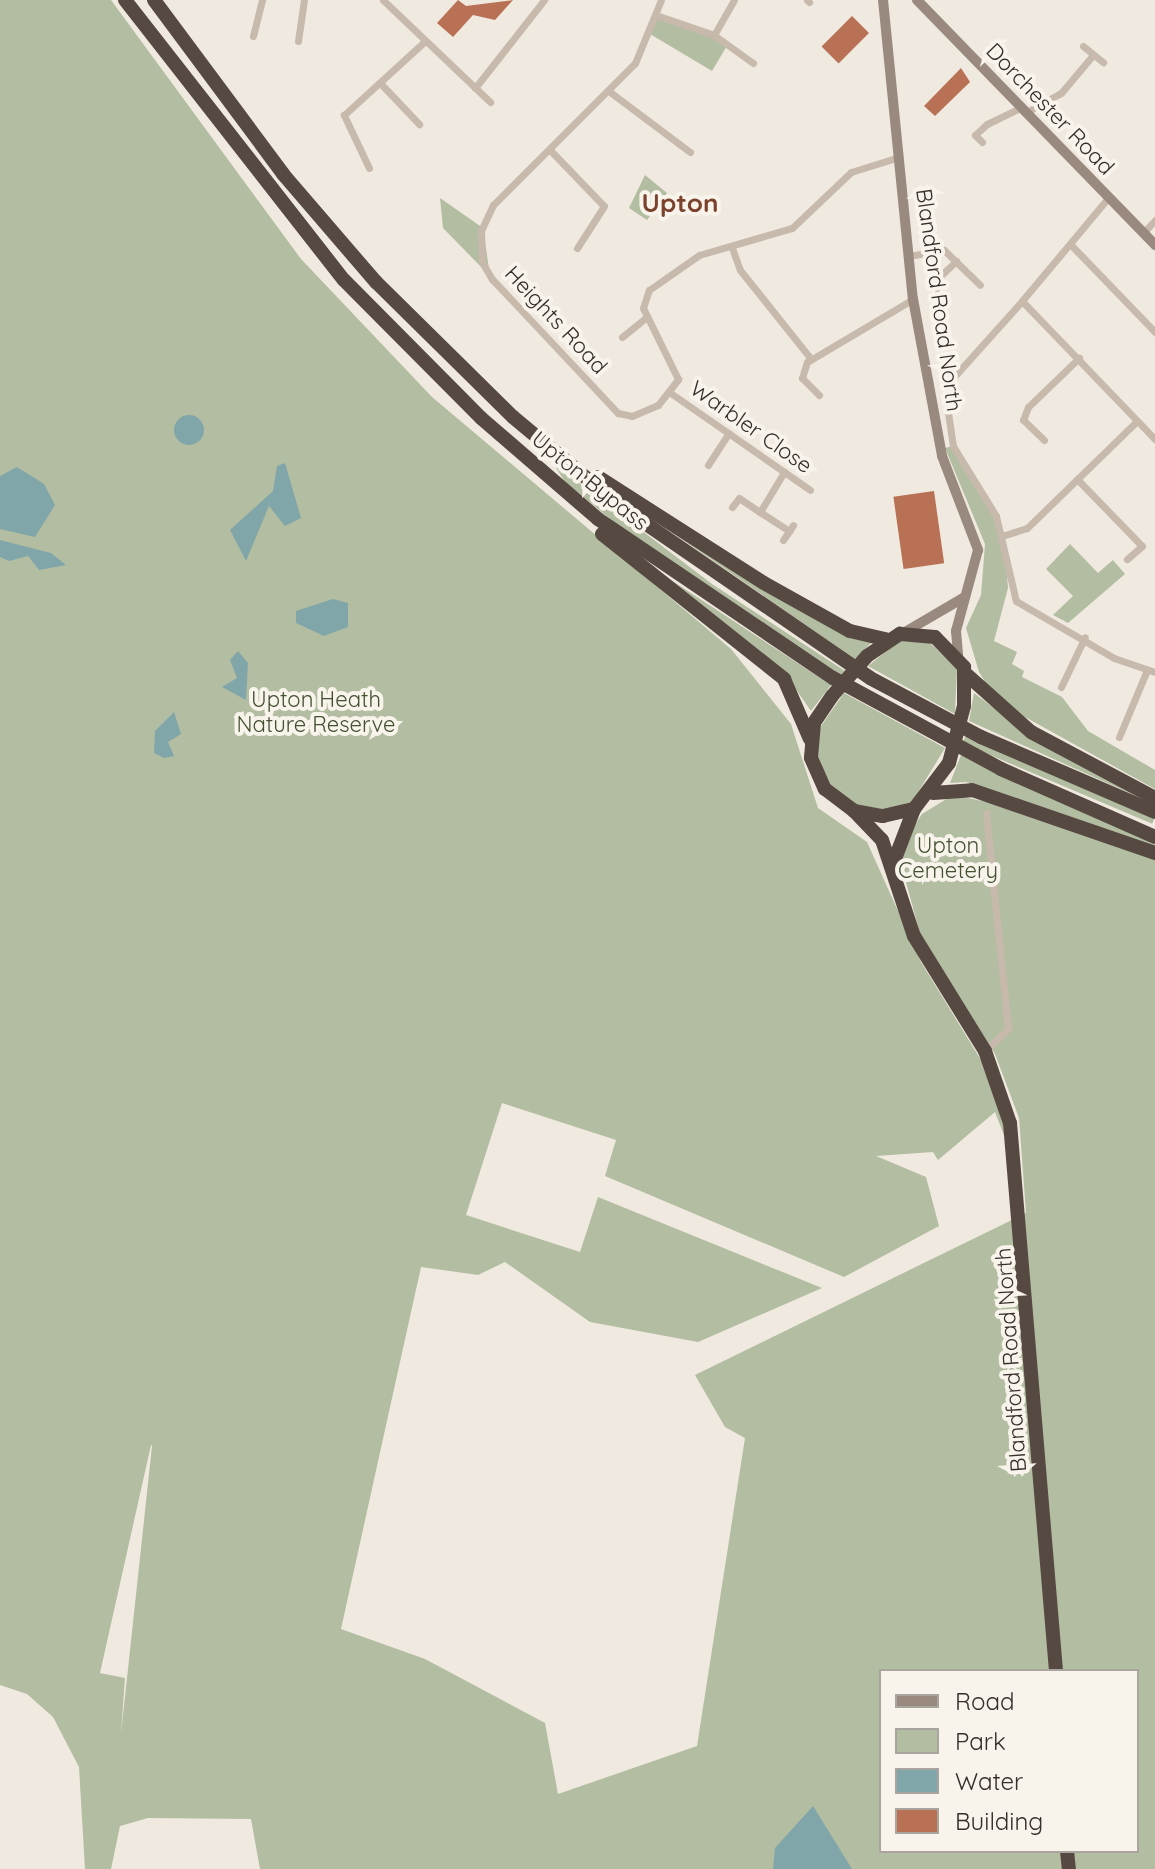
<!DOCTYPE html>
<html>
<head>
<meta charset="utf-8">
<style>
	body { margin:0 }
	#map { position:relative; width:1155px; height:1869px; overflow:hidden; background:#f0e9df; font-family:Quicksand,sans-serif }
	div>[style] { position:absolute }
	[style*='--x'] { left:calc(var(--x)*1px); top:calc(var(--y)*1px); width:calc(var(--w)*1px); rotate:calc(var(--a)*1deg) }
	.green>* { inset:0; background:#b3bda1; transform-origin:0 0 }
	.water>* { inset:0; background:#81a6aa }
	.round { border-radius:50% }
	.building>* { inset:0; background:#b87155; transform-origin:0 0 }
	.street>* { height:7px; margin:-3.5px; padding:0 3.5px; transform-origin:3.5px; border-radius:3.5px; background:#c7b9ac }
	.secondary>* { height:10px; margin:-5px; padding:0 5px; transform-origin:5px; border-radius:5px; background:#9a897e }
	.highway>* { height:14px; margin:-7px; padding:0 7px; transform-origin:7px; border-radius:7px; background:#564942 }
	.highway-bridge>* { height:14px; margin:-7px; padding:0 7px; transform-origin:7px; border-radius:7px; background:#564942 }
	span { translate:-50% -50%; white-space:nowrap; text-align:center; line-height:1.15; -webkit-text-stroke:8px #f8f3eb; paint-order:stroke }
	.street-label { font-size:22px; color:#362e2a }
	.park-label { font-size:22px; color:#445131 }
	.quarter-label { font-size:26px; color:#7b432d; font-weight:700 }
	.legend { position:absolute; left:879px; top:1669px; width:260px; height:184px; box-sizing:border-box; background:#f8f3eb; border:2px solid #aaa49e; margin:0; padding:10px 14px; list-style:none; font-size:24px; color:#362e2a }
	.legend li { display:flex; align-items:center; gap:16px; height:40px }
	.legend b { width:40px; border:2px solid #aaa49e }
</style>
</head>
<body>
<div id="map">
	<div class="green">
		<i style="clip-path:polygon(evenodd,0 0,111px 0,301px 259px,432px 397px,731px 649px,791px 724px,818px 808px,867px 842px,921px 962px,995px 1083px,1007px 1143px,995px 1112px,938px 1160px,933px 1152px,876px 1156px,926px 1177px,939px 1226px,844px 1277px,605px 1176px,616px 1140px,502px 1103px,466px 1215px,580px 1252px,598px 1197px,822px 1288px,698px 1342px,590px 1322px,505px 1262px,478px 1275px,421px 1267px,341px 1629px,425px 1659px,545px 1723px,558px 1794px,697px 1746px,745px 1438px,725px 1427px,695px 1375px,1026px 1213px,1019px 1118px,995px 1054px,921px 937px,903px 871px,902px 844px,922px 814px,953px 795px,992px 803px,1155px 857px,1155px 1869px,260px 1869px,251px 1819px,148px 1818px,120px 1826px,111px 1869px,85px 1869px,79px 1767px,53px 1717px,27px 1694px,0 1685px,0 0,151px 1445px,152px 1446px,121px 1734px,125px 1678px,100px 1673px,151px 1445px,0 0,881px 1671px,1137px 1671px,1137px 1851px,881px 1851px,881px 1671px)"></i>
		<i style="clip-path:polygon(656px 15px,728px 44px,712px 71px,650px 34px)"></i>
		<i style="clip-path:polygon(645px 175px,667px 193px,647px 220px,629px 208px)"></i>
		<i style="clip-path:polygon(440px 198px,483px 228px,490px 276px,443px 228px)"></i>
		<i style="clip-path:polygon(953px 446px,983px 490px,1005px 548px,1008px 588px,994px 641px,1017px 652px,1012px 664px,1024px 671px,1022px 677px,1062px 697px,1088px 731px,1155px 770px,1155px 789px,1025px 717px,992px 693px,979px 672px,966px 628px,981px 595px,985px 544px,945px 448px)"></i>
		<i style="clip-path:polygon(553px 463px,712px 584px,845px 671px,840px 677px,647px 549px,565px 482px)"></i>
		<i style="clip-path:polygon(631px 504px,873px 641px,855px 659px)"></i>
		<i style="clip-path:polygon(1070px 544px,1098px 573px,1113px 560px,1125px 574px,1068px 623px,1053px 615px,1073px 596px,1046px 569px)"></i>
		<i style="clip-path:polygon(668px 578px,831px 685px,811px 711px,788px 678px)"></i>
		<i style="clip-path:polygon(899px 641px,929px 642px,957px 669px,955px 714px,868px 666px)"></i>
		<i style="clip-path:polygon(844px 693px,945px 748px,912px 802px,886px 810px,852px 804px,833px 789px,817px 758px,819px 729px)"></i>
		<i style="clip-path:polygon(974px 693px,1016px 725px,1154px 804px,969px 721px)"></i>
		<i style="left:966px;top:735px;width:206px;height:9px;rotate:23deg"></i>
		<i style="clip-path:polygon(961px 755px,1155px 841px,1155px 847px,966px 782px,950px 783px)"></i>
	</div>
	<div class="water">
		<i class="round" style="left:174px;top:415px;width:30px;height:30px"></i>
		<i style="clip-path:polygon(285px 463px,301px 518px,285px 526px,269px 506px,246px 561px,230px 530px,273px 491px,277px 466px)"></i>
		<i style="clip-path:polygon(17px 467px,44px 484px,55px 505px,35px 537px,0 529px,0 476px)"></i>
		<i style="clip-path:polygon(0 540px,51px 553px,66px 565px,39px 570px,28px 556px,9px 561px,0 557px)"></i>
		<i style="clip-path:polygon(333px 599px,348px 603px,348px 627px,324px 636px,296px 623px,296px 611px)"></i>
		<i style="clip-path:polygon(238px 651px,248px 663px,246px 700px,222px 687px,237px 678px,230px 660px)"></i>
		<i style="clip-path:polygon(174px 712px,181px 734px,168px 742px,174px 756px,164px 758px,154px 753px,155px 731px)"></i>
		<i style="clip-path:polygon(813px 1806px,852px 1869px,773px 1869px,775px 1848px)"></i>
	</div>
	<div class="building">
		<i style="clip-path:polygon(458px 0,466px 6px,513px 0,495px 20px,473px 15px,453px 37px,437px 23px)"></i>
		<i style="left:852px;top:16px;width:24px;height:43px;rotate:45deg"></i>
		<i style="clip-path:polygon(961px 68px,970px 82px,935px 116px,924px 106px)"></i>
		<i style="left:934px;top:491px;width:73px;height:41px;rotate:82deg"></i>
	</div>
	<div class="street">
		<i style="--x:383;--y:0;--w:148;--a:43.6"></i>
		<i style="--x:661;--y:0;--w:68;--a:112.4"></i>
		<i style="--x:635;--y:63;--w:201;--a:135"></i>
		<i style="--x:493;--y:205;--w:29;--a:115"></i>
		<i style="--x:481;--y:231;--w:31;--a:88"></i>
		<i style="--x:482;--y:262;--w:20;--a:60"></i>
		<i style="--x:492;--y:279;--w:184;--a:46.8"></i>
		<i style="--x:618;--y:413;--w:14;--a:12"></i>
		<i style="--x:632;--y:416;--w:28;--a:-23"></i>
		<i style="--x:658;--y:405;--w:33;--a:-52"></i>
		<i style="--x:678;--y:379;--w:79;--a:-116.2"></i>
		<i style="--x:643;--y:308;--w:19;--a:-72"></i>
		<i style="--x:649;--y:290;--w:61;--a:-35"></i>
		<i style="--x:699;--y:255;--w:97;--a:-16.2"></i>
		<i style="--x:792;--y:228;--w:81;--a:-43.5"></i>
		<i style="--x:851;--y:172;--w:47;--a:-17.3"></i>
		<i style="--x:807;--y:0;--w:3;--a:45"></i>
		<i style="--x:656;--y:15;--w:61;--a:19"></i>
		<i style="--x:714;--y:35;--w:48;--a:35.7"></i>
		<i style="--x:714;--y:35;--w:40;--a:-60.3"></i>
		<i style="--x:253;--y:36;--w:37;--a:-76"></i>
		<i style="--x:298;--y:41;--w:41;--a:-81.7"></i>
		<i style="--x:1083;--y:46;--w:26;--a:39"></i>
		<i style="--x:382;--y:85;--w:54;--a:46.5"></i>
		<i style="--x:475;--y:88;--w:112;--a:-51.9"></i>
		<i style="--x:610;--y:92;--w:100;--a:36.9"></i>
		<i style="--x:1025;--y:113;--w:41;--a:-29.1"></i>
		<i style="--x:1061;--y:93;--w:50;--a:-49.9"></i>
		<i style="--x:982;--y:142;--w:10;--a:-135"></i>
		<i style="--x:975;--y:135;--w:16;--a:-43"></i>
		<i style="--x:987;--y:124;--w:37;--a:-26"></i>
		<i style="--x:551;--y:151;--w:76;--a:46.1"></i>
		<i style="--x:604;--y:206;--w:50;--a:122.7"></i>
		<i style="--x:369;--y:168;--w:59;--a:-115.3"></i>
		<i style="--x:344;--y:115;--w:110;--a:-42.4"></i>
		<i style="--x:1108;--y:198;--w:134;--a:129.9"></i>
		<i style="--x:1022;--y:301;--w:192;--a:46.1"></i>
		<i style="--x:1143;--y:233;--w:18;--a:-47"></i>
		<i style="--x:1072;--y:246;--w:120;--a:46"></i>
		<i style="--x:732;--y:248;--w:23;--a:70"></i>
		<i style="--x:740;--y:270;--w:114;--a:51.4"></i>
		<i style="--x:908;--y:256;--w:36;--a:-9"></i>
		<i style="--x:944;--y:250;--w:50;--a:44.2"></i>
		<i style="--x:938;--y:292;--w:14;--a:-90"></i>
		<i style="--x:938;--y:278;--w:25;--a:-43"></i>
		<i style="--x:1022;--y:301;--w:105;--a:131.9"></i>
		<i style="--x:952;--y:379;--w:27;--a:100"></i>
		<i style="--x:947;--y:406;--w:40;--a:81.5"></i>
		<i style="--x:953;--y:446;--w:82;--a:58.4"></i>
		<i style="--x:996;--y:516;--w:87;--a:76.8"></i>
		<i style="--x:1016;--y:601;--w:113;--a:30.2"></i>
		<i style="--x:1114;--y:658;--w:43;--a:18.9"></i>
		<i style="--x:622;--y:337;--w:32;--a:-39"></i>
		<i style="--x:672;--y:394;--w:168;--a:34.8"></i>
		<i style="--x:819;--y:395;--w:24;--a:-135"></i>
		<i style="--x:802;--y:378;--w:17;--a:-73"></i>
		<i style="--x:807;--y:362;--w:123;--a:-30.7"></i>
		<i style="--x:1044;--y:440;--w:29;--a:-136"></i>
		<i style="--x:1023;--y:420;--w:14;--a:-69"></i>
		<i style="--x:1028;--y:407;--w:71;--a:-43.9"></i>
		<i style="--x:708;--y:465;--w:38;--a:-57"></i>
		<i style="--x:784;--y:472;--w:47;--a:121"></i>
		<i style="--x:760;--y:512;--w:35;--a:33"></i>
		<i style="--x:1077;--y:479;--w:93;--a:45.9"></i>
		<i style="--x:1142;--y:546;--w:20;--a:139"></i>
		<i style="--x:732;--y:507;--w:11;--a:-52"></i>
		<i style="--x:739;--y:498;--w:25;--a:34"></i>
		<i style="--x:1002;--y:536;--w:26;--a:-18"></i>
		<i style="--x:1027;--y:528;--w:153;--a:-44.2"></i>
		<i style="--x:783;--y:540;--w:18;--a:-56"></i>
		<i style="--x:1061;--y:687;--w:55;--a:-64.4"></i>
		<i style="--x:1119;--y:737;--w:73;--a:-67.3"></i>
		<i style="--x:985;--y:1051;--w:32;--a:-44"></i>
		<i style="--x:1008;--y:1029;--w:217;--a:-95.8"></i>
	</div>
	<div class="secondary">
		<i style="--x:883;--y:0;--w:301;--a:84.3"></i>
		<i style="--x:913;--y:299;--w:160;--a:79.5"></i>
		<i style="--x:942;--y:456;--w:101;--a:69"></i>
		<i style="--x:978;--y:550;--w:84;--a:105.2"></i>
		<i style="--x:956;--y:631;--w:24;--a:85"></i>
		<i style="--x:917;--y:0;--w:342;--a:45.8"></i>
		<i style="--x:905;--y:632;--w:69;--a:-30.3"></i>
	</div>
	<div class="highway">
		<i style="--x:125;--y:0;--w:355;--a:52"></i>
		<i style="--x:344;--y:280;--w:194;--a:45.2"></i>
		<i style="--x:481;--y:418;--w:155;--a:40.8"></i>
		<i style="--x:598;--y:519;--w:284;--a:34.1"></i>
		<i style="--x:833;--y:678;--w:191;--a:28.4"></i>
		<i style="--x:1001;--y:769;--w:168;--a:23.8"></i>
		<i style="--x:154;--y:0;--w:217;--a:53.4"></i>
		<i style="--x:283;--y:174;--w:143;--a:49.3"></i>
		<i style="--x:376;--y:282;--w:192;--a:44.6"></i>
		<i style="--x:513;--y:417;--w:139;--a:39.8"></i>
		<i style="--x:620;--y:506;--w:303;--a:34.5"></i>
		<i style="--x:870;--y:678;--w:126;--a:28"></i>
		<i style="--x:981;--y:737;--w:189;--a:23.3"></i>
		<i style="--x:598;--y:477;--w:197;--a:32.6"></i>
		<i style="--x:764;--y:583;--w:98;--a:29.2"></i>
		<i style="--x:850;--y:631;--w:37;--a:13"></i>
		<i style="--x:602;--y:534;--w:233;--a:38.5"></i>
		<i style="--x:784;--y:679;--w:65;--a:66.6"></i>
		<i style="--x:867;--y:656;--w:40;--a:-34"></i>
		<i style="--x:900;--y:634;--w:35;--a:5"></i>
		<i style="--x:935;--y:637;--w:42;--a:46"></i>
		<i style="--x:964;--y:667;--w:39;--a:90"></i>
		<i style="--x:966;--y:674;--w:87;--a:41.7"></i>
		<i style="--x:1031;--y:732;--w:140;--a:28"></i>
		<i style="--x:832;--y:696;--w:32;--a:124"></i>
		<i style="--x:814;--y:723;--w:35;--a:95"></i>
		<i style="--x:811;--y:758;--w:34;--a:66"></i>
		<i style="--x:825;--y:789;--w:36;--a:37"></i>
		<i style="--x:854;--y:811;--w:29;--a:10"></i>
		<i style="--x:883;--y:816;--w:32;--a:-13"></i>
		<i style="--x:914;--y:809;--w:58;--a:-52.7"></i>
		<i style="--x:933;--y:793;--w:39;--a:-4"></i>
		<i style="--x:972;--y:790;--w:194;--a:19"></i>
		<i style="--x:854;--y:811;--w:40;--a:46"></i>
		<i style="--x:882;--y:840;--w:101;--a:71.6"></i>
		<i style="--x:914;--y:936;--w:135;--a:58.3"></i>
		<i style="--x:985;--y:1051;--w:76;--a:70.9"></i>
		<i style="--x:1010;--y:1123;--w:550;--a:85.2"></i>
		<i style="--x:893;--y:864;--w:59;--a:-69.1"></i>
		<i style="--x:1067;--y:1851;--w:18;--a:84"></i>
	</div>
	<div class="highway-bridge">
		<i style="--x:832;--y:696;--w:53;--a:-48.8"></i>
		<i style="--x:949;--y:763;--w:59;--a:-75.3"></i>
	</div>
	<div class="street-label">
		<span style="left:1050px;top:109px;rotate:46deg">Dorchester Road</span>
		<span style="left:939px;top:300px;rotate:82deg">Blandford Road North</span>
		<span style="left:556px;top:320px;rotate:47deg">Heights Road</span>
		<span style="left:751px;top:427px;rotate:35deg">Warbler Close</span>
		<span style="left:590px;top:481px;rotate:39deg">Upton Bypass</span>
		<span style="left:1011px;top:1360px;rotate:-94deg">Blandford Road North</span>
	</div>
	<div class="park-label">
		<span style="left:316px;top:712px">Upton Heath<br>Nature Reserve</span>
		<span style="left:948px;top:858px">Upton<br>Cemetery</span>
	</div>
	<div class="quarter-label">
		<span style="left:680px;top:203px">Upton</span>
	</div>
	<ul class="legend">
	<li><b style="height:10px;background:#9a897e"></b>Road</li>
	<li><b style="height:22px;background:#b3bda1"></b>Park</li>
	<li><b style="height:22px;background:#81a6aa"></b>Water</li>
	<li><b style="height:22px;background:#b87155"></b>Building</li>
	</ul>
</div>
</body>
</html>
